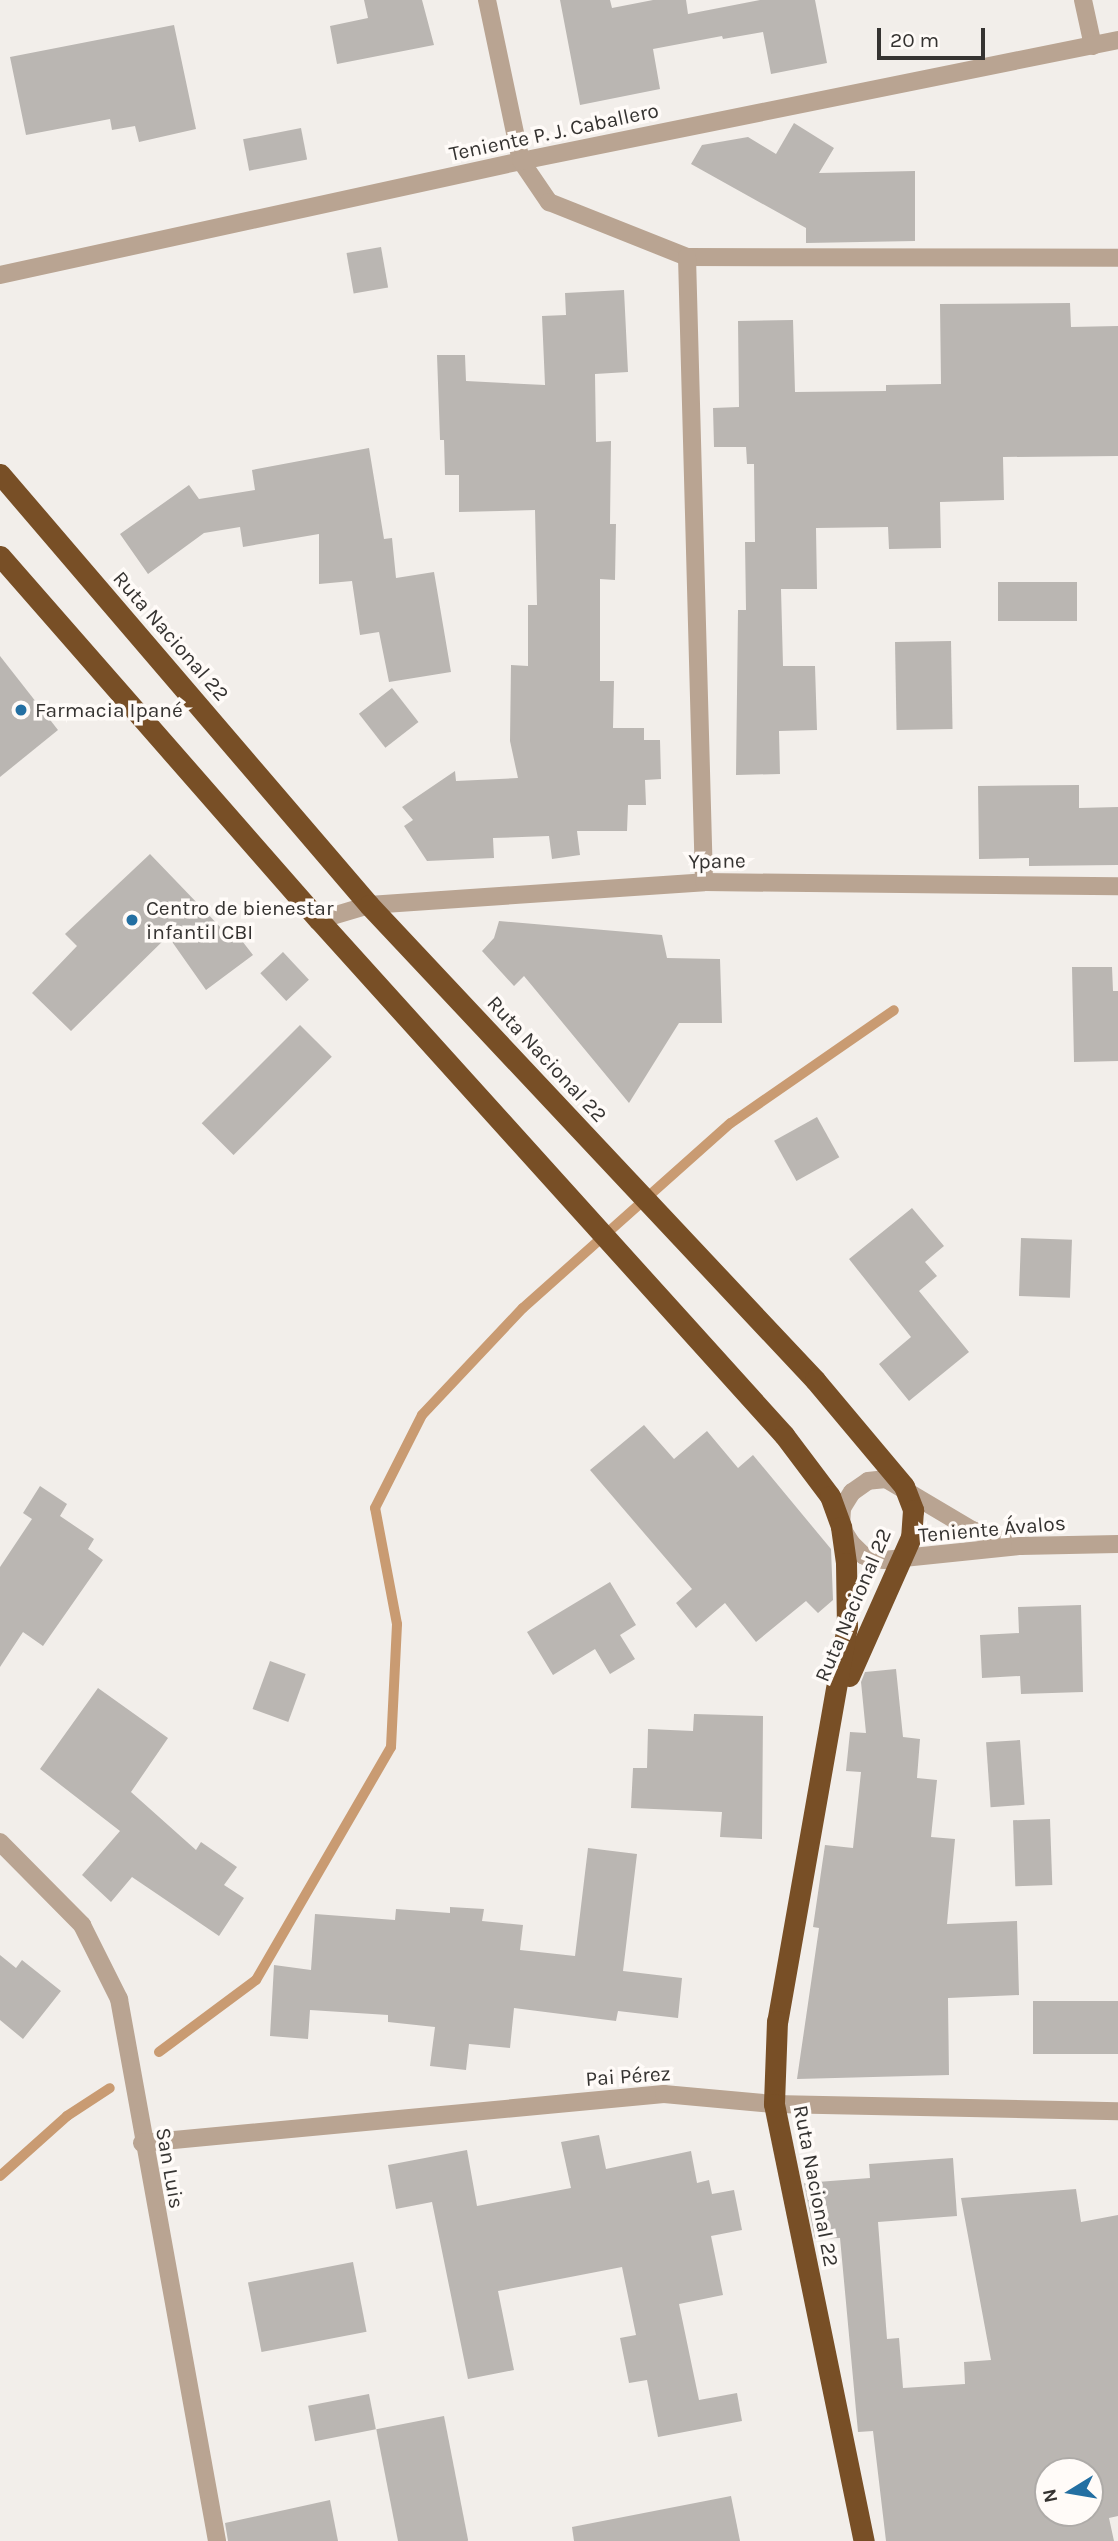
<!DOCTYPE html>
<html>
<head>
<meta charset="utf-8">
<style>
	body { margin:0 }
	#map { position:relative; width:1118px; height:2541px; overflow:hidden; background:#f2eeea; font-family:Karla,sans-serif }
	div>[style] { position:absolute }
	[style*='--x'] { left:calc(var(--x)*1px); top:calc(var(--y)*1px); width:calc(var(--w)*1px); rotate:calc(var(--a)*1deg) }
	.stream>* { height:10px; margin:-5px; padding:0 5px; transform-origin:5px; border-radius:5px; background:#c99b72 }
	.building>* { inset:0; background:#bab6b2; transform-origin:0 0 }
	.minor>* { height:18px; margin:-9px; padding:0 9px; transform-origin:9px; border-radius:9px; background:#b9a492 }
	.highway>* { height:21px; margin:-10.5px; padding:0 10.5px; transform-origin:10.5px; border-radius:10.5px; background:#784f26 }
	.dots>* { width:19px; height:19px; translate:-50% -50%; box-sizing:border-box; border:4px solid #fffbf8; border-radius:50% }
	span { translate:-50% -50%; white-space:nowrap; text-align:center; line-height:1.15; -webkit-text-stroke:7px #fffbf8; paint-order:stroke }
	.street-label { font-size:21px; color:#353331 }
	.poi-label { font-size:21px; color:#353331 }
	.left { translate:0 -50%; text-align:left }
	.north { position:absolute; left:1034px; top:2457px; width:70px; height:70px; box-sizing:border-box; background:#fffbf8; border:2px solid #aeaba8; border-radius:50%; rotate:259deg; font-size:19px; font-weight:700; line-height:28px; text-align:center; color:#353331 }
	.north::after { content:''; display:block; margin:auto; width:24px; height:32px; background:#236fa2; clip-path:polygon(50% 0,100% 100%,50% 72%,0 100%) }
	.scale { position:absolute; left:877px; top:28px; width:108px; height:32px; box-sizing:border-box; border:4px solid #353331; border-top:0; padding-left:9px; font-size:21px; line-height:24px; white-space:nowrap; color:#353331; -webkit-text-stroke:5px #fffbf8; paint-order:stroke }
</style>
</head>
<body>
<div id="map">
	<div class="stream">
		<i style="--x:159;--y:2052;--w:121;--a:-36.6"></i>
		<i style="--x:256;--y:1980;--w:269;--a:-59.9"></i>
		<i style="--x:391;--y:1747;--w:123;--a:-87.2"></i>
		<i style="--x:397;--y:1624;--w:118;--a:-100.7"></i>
		<i style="--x:375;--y:1508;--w:104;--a:-63.2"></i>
		<i style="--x:422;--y:1415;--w:147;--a:-46.7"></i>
		<i style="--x:523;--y:1308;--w:278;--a:-41.7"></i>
		<i style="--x:731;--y:1123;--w:198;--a:-34.7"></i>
		<i style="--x:0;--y:2176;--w:90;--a:-41.8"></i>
		<i style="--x:67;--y:2116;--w:51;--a:-33.1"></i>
	</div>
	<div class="building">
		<i style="clip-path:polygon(364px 0,422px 0,434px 45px,337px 64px,330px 26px,368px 18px)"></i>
		<i style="clip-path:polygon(560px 0,610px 0,612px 8px,653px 0,686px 0,688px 14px,760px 0,815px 0,827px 63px,771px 74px,763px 32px,723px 39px,722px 36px,653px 49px,660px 89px,580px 105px)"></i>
		<i style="clip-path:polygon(174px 25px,196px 129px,139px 142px,135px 126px,112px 130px,110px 119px,26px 135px,10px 57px)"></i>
		<i style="clip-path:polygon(794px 123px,834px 148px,819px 173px,915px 171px,915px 241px,806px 243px,806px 228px,691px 164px,702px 145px,748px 137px,776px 154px)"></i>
		<i style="left:301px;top:128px;width:32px;height:59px;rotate:79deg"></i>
		<i style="left:381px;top:247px;width:41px;height:35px;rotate:80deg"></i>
		<i style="clip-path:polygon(624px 290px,628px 372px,595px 374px,596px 442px,611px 441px,610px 524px,616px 524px,615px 580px,600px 579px,600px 681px,614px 681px,613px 728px,644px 728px,644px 740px,660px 740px,661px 779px,645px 780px,646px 805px,628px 805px,627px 831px,577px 831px,580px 855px,552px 859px,549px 836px,493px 838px,494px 858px,427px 861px,404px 826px,413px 820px,402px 807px,455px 771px,456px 781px,518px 778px,510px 741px,511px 665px,528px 666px,528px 605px,537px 605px,535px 510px,459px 512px,459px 475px,445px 475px,444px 440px,440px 440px,437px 355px,465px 355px,466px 381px,545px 385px,542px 316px,566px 315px,565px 293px)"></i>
		<i style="clip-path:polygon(1070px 303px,1071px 327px,1118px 326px,1118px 456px,1003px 457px,1004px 500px,940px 502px,941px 548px,889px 549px,888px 527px,816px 528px,817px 589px,781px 589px,783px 666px,815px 666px,817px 730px,779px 731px,780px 774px,736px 775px,738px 610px,746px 610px,745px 542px,755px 542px,754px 464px,747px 464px,746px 447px,714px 447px,713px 408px,739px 407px,738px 321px,793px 320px,795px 392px,886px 391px,886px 385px,941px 384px,940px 304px)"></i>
		<i style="clip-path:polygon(369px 448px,384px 539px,392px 538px,396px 578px,434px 572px,451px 672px,389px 682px,379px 632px,360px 635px,352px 581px,319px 584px,319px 534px,243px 547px,240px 527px,204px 533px,148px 574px,120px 534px,189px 485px,199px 499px,255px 490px,252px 470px)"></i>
		<i style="left:1077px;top:582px;width:39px;height:79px;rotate:90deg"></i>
		<i style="left:951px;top:641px;width:88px;height:56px;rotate:89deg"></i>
		<i style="clip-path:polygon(0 656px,58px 730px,0 777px)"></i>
		<i style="left:392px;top:688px;width:43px;height:42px;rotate:52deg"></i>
		<i style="clip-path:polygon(1079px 785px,1079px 808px,1118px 807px,1118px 865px,1029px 866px,1029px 858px,979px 859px,978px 786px)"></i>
		<i style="clip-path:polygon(150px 854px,226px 933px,232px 928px,253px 955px,206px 990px,168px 936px,71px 1031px,32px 993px,77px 946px,65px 934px)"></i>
		<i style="clip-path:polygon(499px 921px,662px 935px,667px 958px,720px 959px,722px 1023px,679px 1023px,629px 1103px,524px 976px,514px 986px,482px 951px,494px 938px)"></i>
		<i style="left:283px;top:952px;width:38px;height:31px;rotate:47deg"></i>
		<i style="clip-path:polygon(1072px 967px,1112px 967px,1113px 991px,1118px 991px,1118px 1061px,1074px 1062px)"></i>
		<i style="left:300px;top:1025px;width:45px;height:139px;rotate:45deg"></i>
		<i style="left:817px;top:1117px;width:46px;height:49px;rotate:61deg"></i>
		<i style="clip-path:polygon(912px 1208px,944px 1246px,925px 1262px,937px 1276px,919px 1291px,969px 1352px,909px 1401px,879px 1364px,911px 1337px,849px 1259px)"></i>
		<i style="left:1021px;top:1238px;width:51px;height:58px;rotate:2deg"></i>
		<i style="clip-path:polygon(644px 1425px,674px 1459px,707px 1431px,738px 1468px,753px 1455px,831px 1549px,833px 1600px,818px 1613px,806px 1601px,756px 1642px,725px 1603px,696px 1628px,676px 1603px,692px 1589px,590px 1470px)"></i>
		<i style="clip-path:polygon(40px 1486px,67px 1504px,60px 1516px,94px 1539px,88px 1549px,103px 1560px,43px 1646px,23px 1632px,0 1667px,0 1567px,32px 1519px,23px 1513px)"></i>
		<i style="clip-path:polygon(610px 1582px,636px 1625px,620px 1635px,635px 1659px,610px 1674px,595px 1649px,553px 1675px,527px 1632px)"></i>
		<i style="clip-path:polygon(1081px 1605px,1083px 1692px,1021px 1694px,1020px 1676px,982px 1678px,980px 1635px,1019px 1633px,1018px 1607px)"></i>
		<i style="left:270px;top:1661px;width:38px;height:51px;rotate:20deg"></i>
		<i style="clip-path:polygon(896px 1669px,903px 1737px,920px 1739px,917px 1778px,937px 1780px,931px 1837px,955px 1839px,947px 1924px,1017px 1921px,1019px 1995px,948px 1998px,949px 2075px,797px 2079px,819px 1928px,813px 1927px,825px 1845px,853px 1848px,861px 1772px,846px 1771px,850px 1732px,866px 1733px,861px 1682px,865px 1672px)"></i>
		<i style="clip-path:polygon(98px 1688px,168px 1738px,131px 1792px,196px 1850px,201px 1842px,237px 1867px,224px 1885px,244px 1898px,219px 1936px,132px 1877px,111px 1902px,82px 1875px,120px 1831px,40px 1769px)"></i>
		<i style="clip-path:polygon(694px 1714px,763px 1716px,762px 1839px,720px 1837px,722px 1812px,631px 1808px,633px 1768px,647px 1768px,648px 1729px,693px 1731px)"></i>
		<i style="left:1020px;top:1740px;width:65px;height:34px;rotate:86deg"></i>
		<i style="left:1050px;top:1819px;width:66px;height:37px;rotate:88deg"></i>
		<i style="clip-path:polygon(588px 1848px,637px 1854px,623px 1971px,682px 1978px,678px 2018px,618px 2011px,616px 2021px,514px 2008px,510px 2048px,469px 2044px,466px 2070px,430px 2066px,435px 2027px,388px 2022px,388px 2015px,310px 2010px,308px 2039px,270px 2036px,274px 1965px,311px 1970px,315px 1914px,395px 1920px,396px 1909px,450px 1913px,450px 1907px,484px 1909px,482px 1921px,523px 1925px,520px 1950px,575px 1956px)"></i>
		<i style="clip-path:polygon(0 1955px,16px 1968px,22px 1960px,61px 1991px,23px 2039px,0 2020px)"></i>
		<i style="left:1118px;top:2001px;width:53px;height:85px;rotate:90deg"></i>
		<i style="clip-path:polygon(599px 2135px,606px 2169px,691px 2151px,697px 2183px,709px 2180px,712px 2194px,734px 2190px,742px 2230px,711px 2236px,723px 2295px,679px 2304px,699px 2400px,737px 2393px,742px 2421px,658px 2437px,647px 2380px,629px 2383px,620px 2338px,636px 2335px,622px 2267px,498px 2291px,514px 2370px,468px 2379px,432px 2202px,396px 2209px,388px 2165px,467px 2150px,477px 2206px,571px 2188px,561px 2142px)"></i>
		<i style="clip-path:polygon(evenodd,953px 2158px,957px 2216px,878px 2222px,887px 2339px,899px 2338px,903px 2388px,965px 2384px,964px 2362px,991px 2360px,961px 2198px,1076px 2189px,1081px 2222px,1118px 2215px,1118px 2516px,1109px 2518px,1114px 2541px,886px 2541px,873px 2431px,858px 2432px,840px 2238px,815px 2239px,804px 2183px,870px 2178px,869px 2164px,953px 2158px,1048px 2471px,1090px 2471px,1090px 2513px,1048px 2513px,1048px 2471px)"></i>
		<i style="left:353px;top:2262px;width:71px;height:107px;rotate:79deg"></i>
		<i style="left:369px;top:2394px;width:36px;height:62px;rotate:79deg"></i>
		<i style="left:444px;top:2416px;width:127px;height:69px;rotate:79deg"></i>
		<i style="clip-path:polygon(731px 2496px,740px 2541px,574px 2541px,572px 2527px)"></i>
		<i style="clip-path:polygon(330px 2500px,338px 2541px,228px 2541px,225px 2523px)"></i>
	</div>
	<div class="minor">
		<i style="--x:487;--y:0;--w:165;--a:78.1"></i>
		<i style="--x:521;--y:161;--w:50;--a:55.7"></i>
		<i style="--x:549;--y:202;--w:149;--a:21.7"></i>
		<i style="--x:687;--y:257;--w:431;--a:0.1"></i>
		<i style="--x:1083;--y:0;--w:47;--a:77.7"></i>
		<i style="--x:687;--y:257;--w:625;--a:88.44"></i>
		<i style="--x:0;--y:275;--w:533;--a:-12.34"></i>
		<i style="--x:521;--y:161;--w:609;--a:-11.46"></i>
		<i style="--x:319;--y:920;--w:52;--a:-16.7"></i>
		<i style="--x:369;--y:905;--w:336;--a:-3.9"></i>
		<i style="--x:704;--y:882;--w:414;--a:0.6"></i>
		<i style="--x:1020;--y:1546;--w:51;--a:-161.6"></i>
		<i style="--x:972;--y:1530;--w:100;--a:-149.3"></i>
		<i style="--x:886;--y:1479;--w:18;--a:174"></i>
		<i style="--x:868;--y:1481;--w:19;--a:145"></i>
		<i style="--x:852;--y:1492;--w:19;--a:122"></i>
		<i style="--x:842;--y:1508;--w:19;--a:93"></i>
		<i style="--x:841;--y:1527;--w:19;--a:58"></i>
		<i style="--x:851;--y:1543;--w:18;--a:45"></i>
		<i style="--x:864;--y:1556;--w:20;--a:11"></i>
		<i style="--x:884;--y:1560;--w:137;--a:-5.9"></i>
		<i style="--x:1020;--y:1546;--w:98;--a:-1.2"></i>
		<i style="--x:0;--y:1842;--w:117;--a:45.3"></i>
		<i style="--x:82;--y:1925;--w:83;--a:63.4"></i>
		<i style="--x:119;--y:1999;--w:551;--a:79.75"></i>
		<i style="--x:142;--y:2143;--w:524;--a:-5.36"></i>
		<i style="--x:664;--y:2094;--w:110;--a:5.2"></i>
		<i style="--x:774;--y:2104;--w:344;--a:1.2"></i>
	</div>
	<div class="highway">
		<i style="--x:0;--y:474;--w:567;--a:49.43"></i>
		<i style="--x:369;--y:905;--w:652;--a:46.8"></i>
		<i style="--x:815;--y:1380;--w:138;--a:50"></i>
		<i style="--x:904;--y:1486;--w:26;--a:69"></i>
		<i style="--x:913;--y:1510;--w:27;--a:94"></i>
		<i style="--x:911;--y:1537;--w:152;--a:114"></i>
		<i style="--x:0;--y:556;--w:484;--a:48.8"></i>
		<i style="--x:319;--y:920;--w:694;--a:47.92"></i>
		<i style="--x:784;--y:1435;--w:76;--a:53"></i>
		<i style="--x:830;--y:1496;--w:33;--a:70"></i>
		<i style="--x:841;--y:1527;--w:36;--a:82"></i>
		<i style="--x:846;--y:1563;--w:63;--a:89.1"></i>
		<i style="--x:847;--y:1626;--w:401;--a:100"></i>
		<i style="--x:777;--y:2021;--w:83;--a:92.1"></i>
		<i style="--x:774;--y:2104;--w:446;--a:78.4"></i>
	</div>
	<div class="dots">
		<i style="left:21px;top:710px;background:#236fa2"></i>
		<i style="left:132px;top:920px;background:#236fa2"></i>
	</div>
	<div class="street-label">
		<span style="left:554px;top:132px;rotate:-12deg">Teniente P. J. Caballero</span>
		<span style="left:171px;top:636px;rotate:49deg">Ruta Nacional 22</span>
		<span style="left:717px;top:861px;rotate:-1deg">Ypane</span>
		<span style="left:547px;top:1059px;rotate:47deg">Ruta Nacional 22</span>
		<span style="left:992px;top:1529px;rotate:-5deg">Teniente Ávalos</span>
		<span style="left:853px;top:1605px;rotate:-67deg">Ruta Nacional 22</span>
		<span style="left:628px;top:2076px;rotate:-4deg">Pai Pérez</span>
		<span style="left:170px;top:2168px;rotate:80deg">San Luis</span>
		<span style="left:816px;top:2186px;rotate:79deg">Ruta Nacional 22</span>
	</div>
	<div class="poi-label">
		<span class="left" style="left:35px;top:710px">Farmacia Ipané</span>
		<span class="left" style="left:146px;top:920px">Centro de bienestar<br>infantil CBI</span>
	</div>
	<div class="north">N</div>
	<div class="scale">20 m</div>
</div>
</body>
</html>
